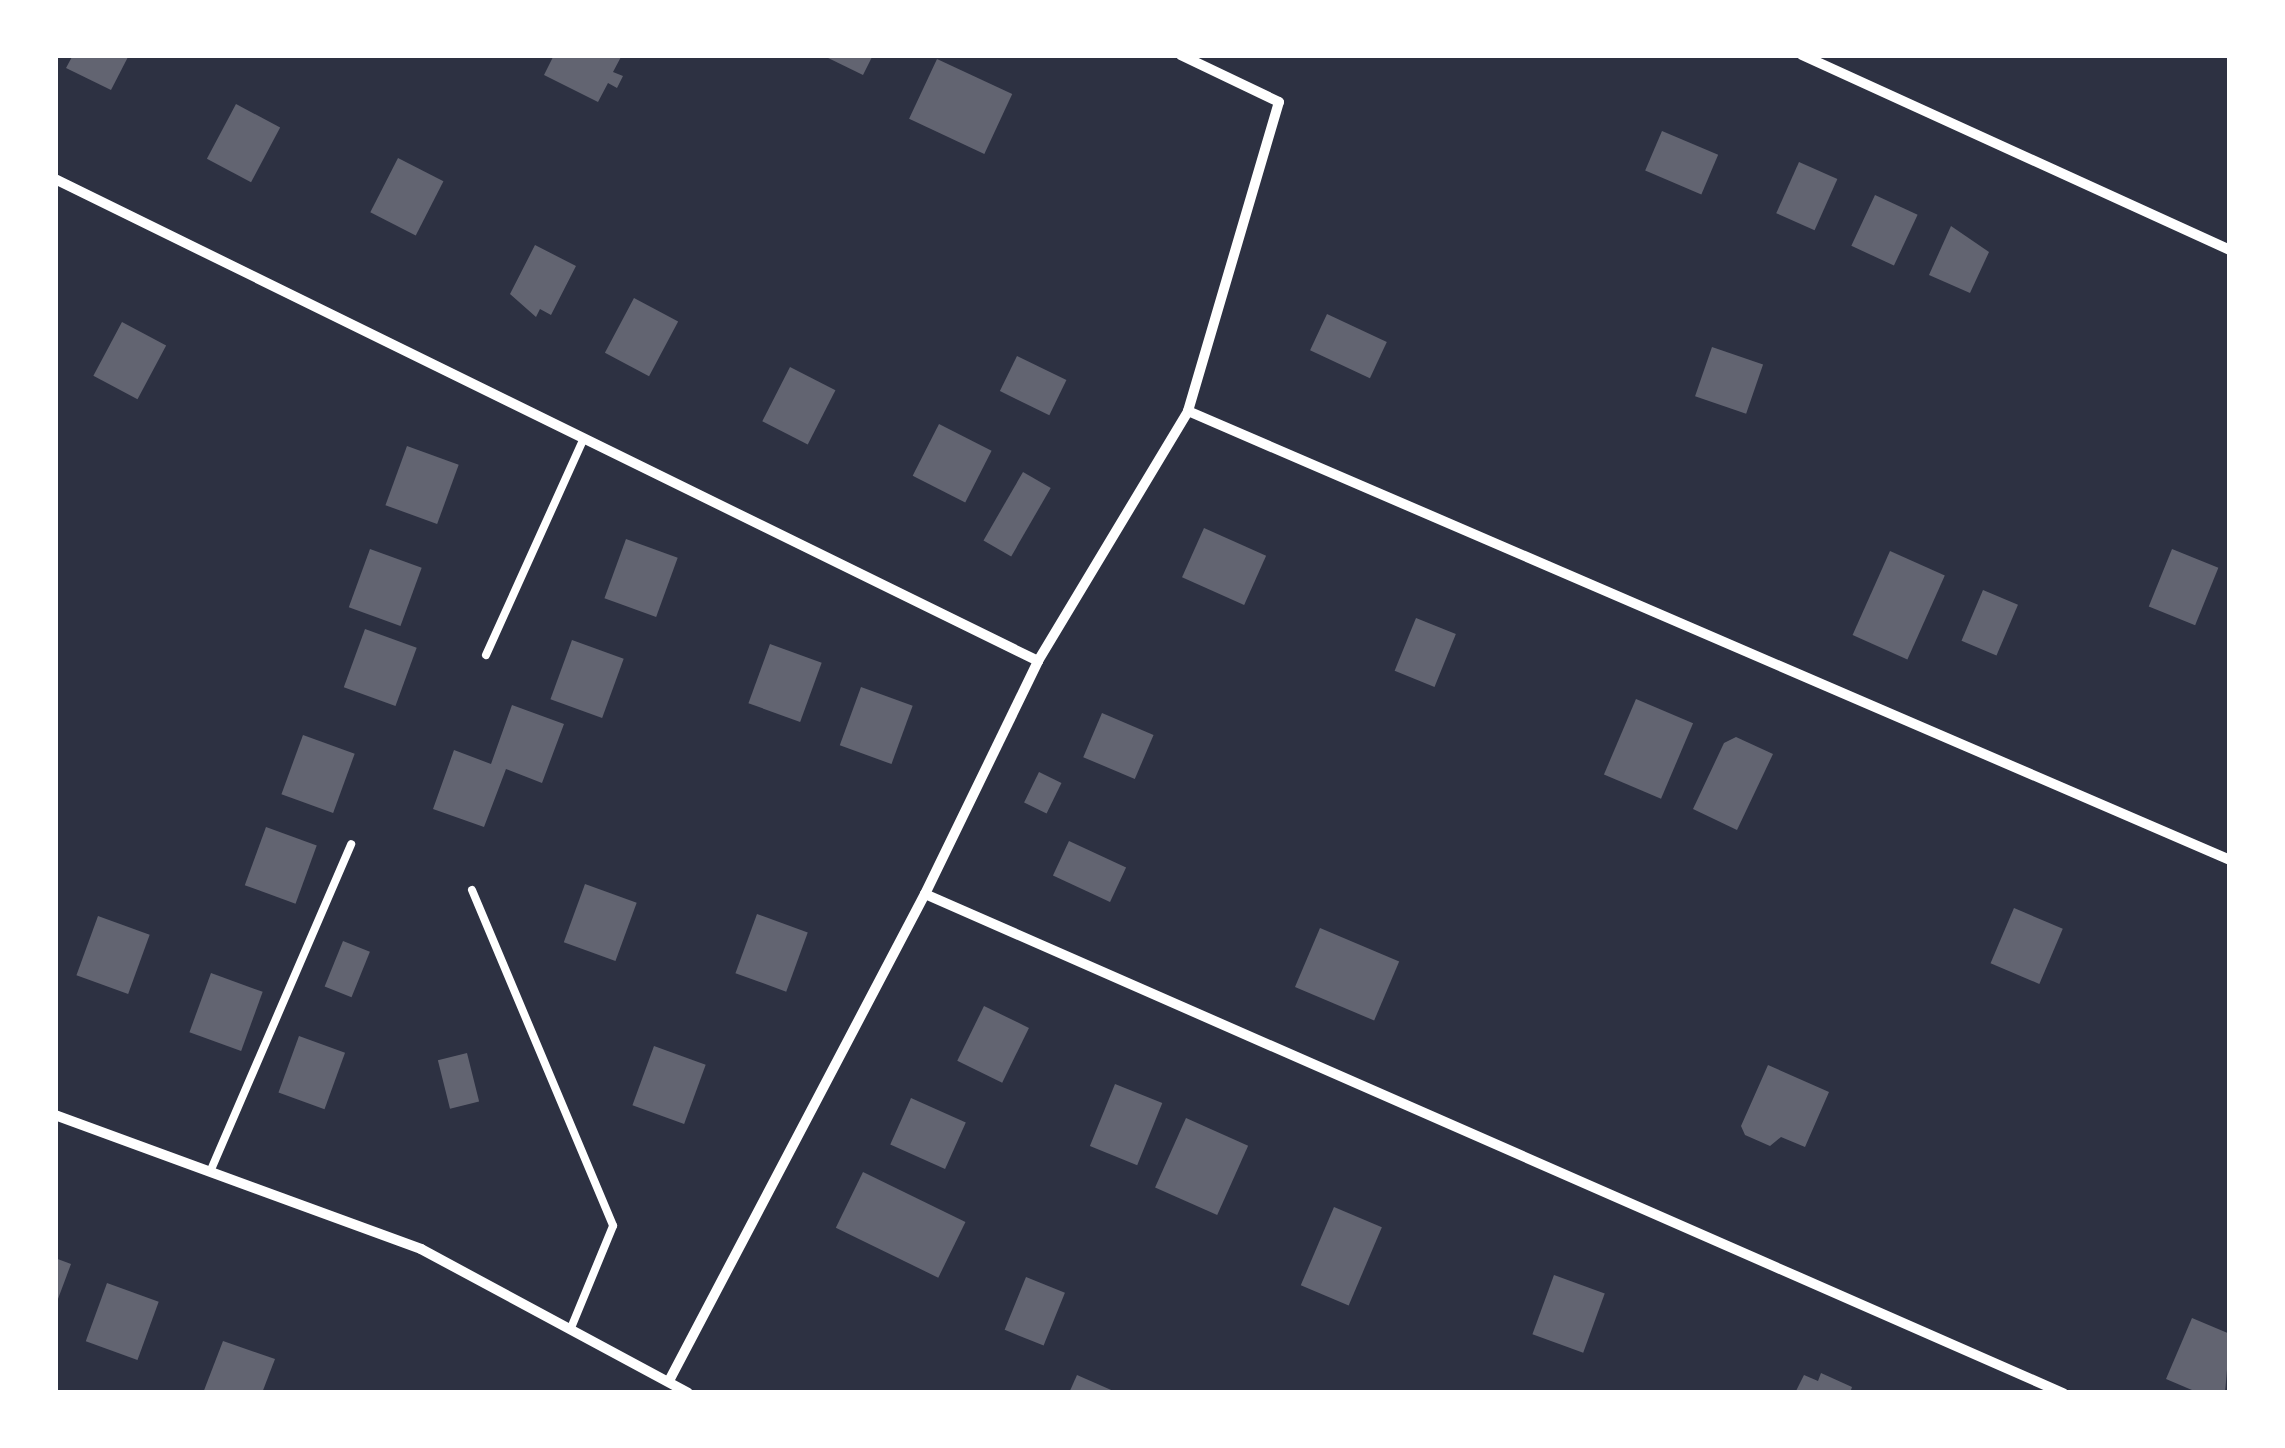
<!DOCTYPE html>
<html>
<head>
<meta charset="utf-8">
<style>
	body { margin:0 }
	#map { position:relative; width:2285px; height:1448px; overflow:hidden; background:#2d3142; font-family:"Fira Sans Condensed",sans-serif }
	div>[style] { position:absolute }
	[style*='--x'] { left:calc(var(--x)*1px); top:calc(var(--y)*1px); width:calc(var(--w)*1px); rotate:calc(var(--a)*1deg) }
	.building>* { inset:0; background:#626471; transform-origin:0 0 }
	.service>* { height:8px; margin:-4px; padding:0 4px; transform-origin:4px; border-radius:4px; background:#fff }
	.minor>* { height:10px; margin:-5px; padding:0 5px; transform-origin:5px; border-radius:5px; background:#fff }
	span { translate:-50% -50%; white-space:nowrap; text-align:center; line-height:1.15; -webkit-text-stroke:10px #fff; paint-order:stroke }
	.frame { position:absolute; inset:0; border:58px solid #fff; pointer-events:none }
</style>
</head>
<body>
<div id="map">
	<div class="building">
		<i style="clip-path:polygon(73px 55px,129px 55px,111px 90px,66px 68px)"></i>
		<i style="clip-path:polygon(554px 55px,622px 55px,613px 72px,623px 76px,617px 88px,608px 83px,598px 102px,544px 75px)"></i>
		<i style="clip-path:polygon(822px 55px,873px 55px,863px 75px)"></i>
		<i style="left:937px;top:59px;width:83px;height:66px;rotate:25deg"></i>
		<i style="left:236px;top:104px;width:50px;height:62px;rotate:28deg"></i>
		<i style="left:1662px;top:131px;width:61px;height:43px;rotate:23deg"></i>
		<i style="left:398px;top:158px;width:51px;height:61px;rotate:27deg"></i>
		<i style="left:1799px;top:162px;width:42px;height:56px;rotate:24deg"></i>
		<i style="left:1875px;top:195px;width:47px;height:56px;rotate:25deg"></i>
		<i style="clip-path:polygon(1951px 226px,1989px 252px,1970px 293px,1929px 275px)"></i>
		<i style="clip-path:polygon(535px 245px,576px 266px,551px 315px,540px 309px,536px 317px,510px 294px)"></i>
		<i style="left:634px;top:298px;width:50px;height:62px;rotate:28deg"></i>
		<i style="left:1327px;top:314px;width:66px;height:40px;rotate:25deg"></i>
		<i style="left:122px;top:322px;width:50px;height:61px;rotate:28deg"></i>
		<i style="left:1712px;top:347px;width:54px;height:52px;rotate:19deg"></i>
		<i style="left:1017px;top:356px;width:55px;height:39px;rotate:26deg"></i>
		<i style="left:790px;top:367px;width:51px;height:61px;rotate:27deg"></i>
		<i style="left:939px;top:424px;width:59px;height:58px;rotate:27deg"></i>
		<i style="left:407px;top:446px;width:55px;height:63px;rotate:20deg"></i>
		<i style="left:1023px;top:472px;width:32px;height:79px;rotate:30deg"></i>
		<i style="left:1204px;top:528px;width:68px;height:54px;rotate:24deg"></i>
		<i style="left:626px;top:539px;width:55px;height:63px;rotate:20deg"></i>
		<i style="left:370px;top:549px;width:55px;height:62px;rotate:20deg"></i>
		<i style="left:2172px;top:549px;width:50px;height:62px;rotate:22deg"></i>
		<i style="left:1890px;top:551px;width:60px;height:92px;rotate:24deg"></i>
		<i style="left:1983px;top:590px;width:38px;height:55px;rotate:23deg"></i>
		<i style="left:1416px;top:618px;width:43px;height:57px;rotate:22deg"></i>
		<i style="left:365px;top:629px;width:55px;height:62px;rotate:20deg"></i>
		<i style="left:572px;top:640px;width:55px;height:63px;rotate:20deg"></i>
		<i style="left:770px;top:644px;width:55px;height:63px;rotate:20deg"></i>
		<i style="left:861px;top:687px;width:55px;height:62px;rotate:20deg"></i>
		<i style="left:1636px;top:699px;width:62px;height:82px;rotate:23deg"></i>
		<i style="clip-path:polygon(512px 705px,564px 724px,542px 783px,506px 769px,484px 827px,433px 809px,454px 750px,491px 764px)"></i>
		<i style="left:1102px;top:713px;width:56px;height:48px;rotate:23deg"></i>
		<i style="left:303px;top:735px;width:55px;height:63px;rotate:20deg"></i>
		<i style="clip-path:polygon(1736px 737px,1773px 754px,1737px 830px,1693px 809px,1724px 743px)"></i>
		<i style="left:1039px;top:772px;width:25px;height:34px;rotate:26deg"></i>
		<i style="left:266px;top:827px;width:54px;height:62px;rotate:20deg"></i>
		<i style="left:1069px;top:841px;width:63px;height:38px;rotate:25deg"></i>
		<i style="left:585px;top:884px;width:55px;height:62px;rotate:20deg"></i>
		<i style="left:2014px;top:908px;width:53px;height:60px;rotate:23deg"></i>
		<i style="left:757px;top:914px;width:54px;height:63px;rotate:20deg"></i>
		<i style="left:98px;top:916px;width:55px;height:63px;rotate:20deg"></i>
		<i style="left:1320px;top:928px;width:86px;height:64px;rotate:23deg"></i>
		<i style="left:343px;top:941px;width:29px;height:49px;rotate:22deg"></i>
		<i style="left:211px;top:973px;width:55px;height:63px;rotate:20deg"></i>
		<i style="left:984px;top:1006px;width:50px;height:61px;rotate:26deg"></i>
		<i style="left:299px;top:1036px;width:49px;height:60px;rotate:20deg"></i>
		<i style="left:654px;top:1046px;width:55px;height:63px;rotate:20deg"></i>
		<i style="left:467px;top:1053px;width:50px;height:30px;rotate:76deg"></i>
		<i style="clip-path:polygon(1768px 1065px,1829px 1092px,1805px 1147px,1781px 1137px,1770px 1146px,1745px 1135px,1741px 1126px)"></i>
		<i style="left:1115px;top:1084px;width:51px;height:67px;rotate:22deg"></i>
		<i style="left:911px;top:1098px;width:60px;height:51px;rotate:24deg"></i>
		<i style="left:1186px;top:1118px;width:68px;height:76px;rotate:24deg"></i>
		<i style="left:863px;top:1172px;width:114px;height:62px;rotate:26deg"></i>
		<i style="left:1334px;top:1207px;width:52px;height:85px;rotate:23deg"></i>
		<i style="clip-path:polygon(55px 1258px,71px 1264px,55px 1307px)"></i>
		<i style="left:1554px;top:1275px;width:54px;height:63px;rotate:20deg"></i>
		<i style="left:1026px;top:1277px;width:42px;height:57px;rotate:22deg"></i>
		<i style="left:107px;top:1283px;width:55px;height:62px;rotate:20deg"></i>
		<i style="clip-path:polygon(2192px 1318px,2230px 1334px,2225px 1393px,2199px 1393px,2166px 1379px)"></i>
		<i style="clip-path:polygon(223px 1341px,275px 1359px,262px 1393px,203px 1393px)"></i>
		<i style="clip-path:polygon(1821px 1373px,1852px 1387px,1850px 1393px,1795px 1393px,1804px 1375px,1818px 1381px)"></i>
		<i style="clip-path:polygon(1077px 1375px,1118px 1393px,1069px 1393px)"></i>
	</div>
	<div class="service">
		<i style="--x:486;--y:655;--w:236;--a:-65.7"></i>
		<i style="--x:472;--y:890;--w:364;--a:67.2"></i>
		<i style="--x:613;--y:1226;--w:110;--a:112.4"></i>
		<i style="--x:210;--y:1172;--w:357;--a:-66.7"></i>
	</div>
	<div class="minor">
		<i style="--x:1802;--y:55;--w:470;--a:24.5"></i>
		<i style="--x:55;--y:179;--w:1095;--a:26.12"></i>
		<i style="--x:1188;--y:411;--w:1135;--a:23.31"></i>
		<i style="--x:925;--y:894;--w:1243;--a:23.68"></i>
		<i style="--x:55;--y:1115;--w:390;--a:20.1"></i>
		<i style="--x:421;--y:1249;--w:303;--a:28.3"></i>
		<i style="--x:670;--y:1379;--w:548;--a:-62.27"></i>
		<i style="--x:925;--y:894;--w:259;--a:-64.1"></i>
		<i style="--x:1038;--y:661;--w:292;--a:-59"></i>
		<i style="--x:1188;--y:411;--w:322;--a:-73.6"></i>
		<i style="--x:1279;--y:102;--w:109;--a:-154.4"></i>
	</div>
	<div class="frame"></div>
</div>
</body>
</html>
